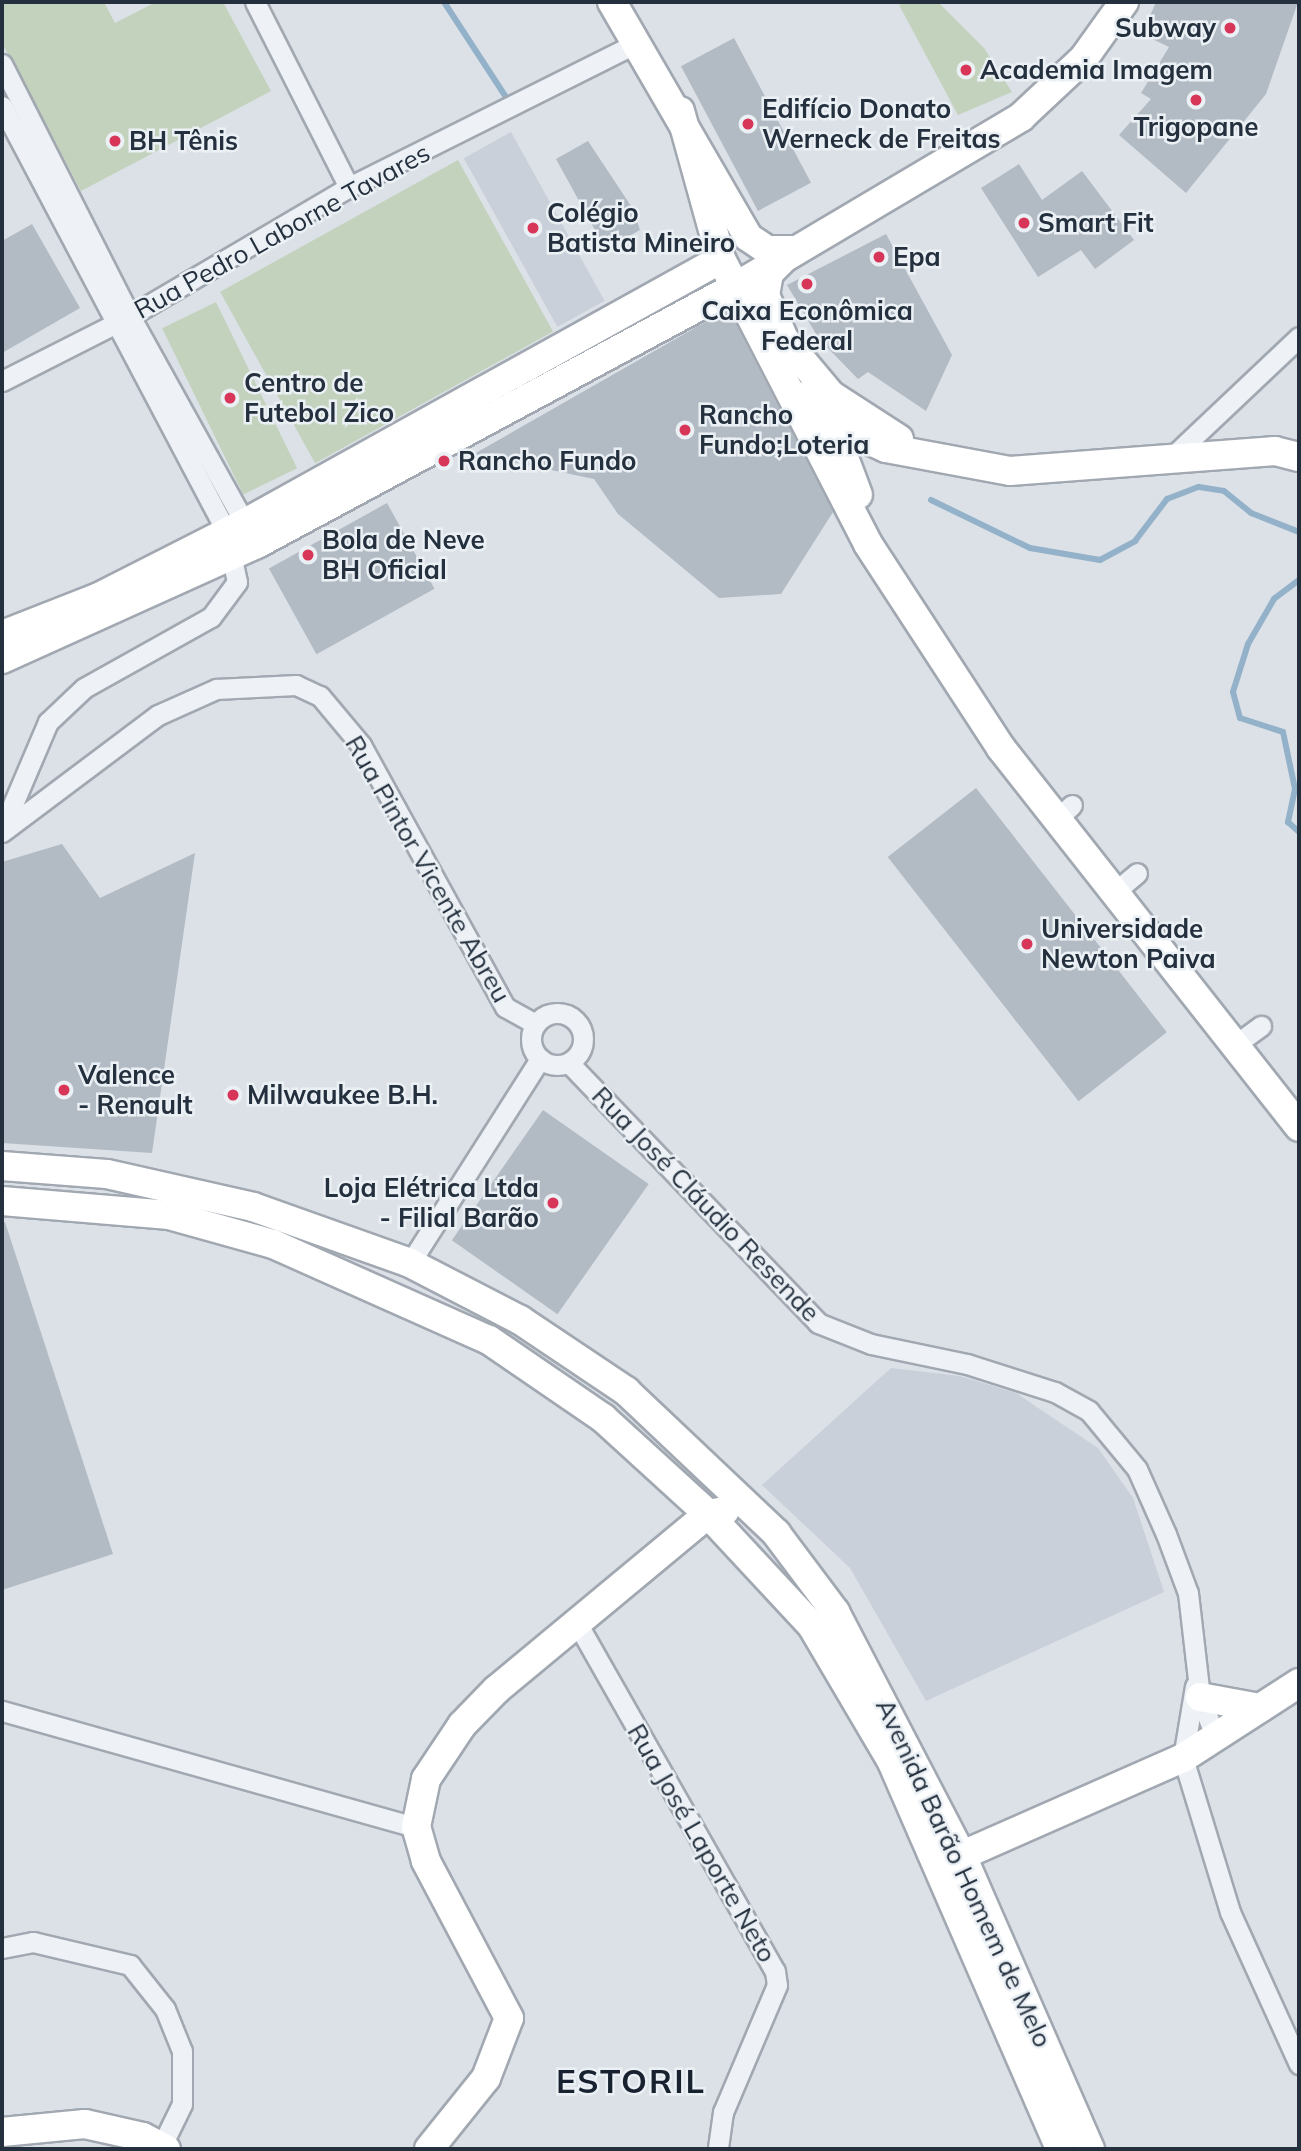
<!DOCTYPE html>
<html>
<head>
<meta charset="utf-8">
<style>
	body { margin:0 }
	#map { position:relative; width:1301px; height:2151px; overflow:hidden; background:#dce1e7; font-family:Mulish,sans-serif }
	div>[style] { position:absolute }
	[style*='--x'] { left:calc(var(--x)*1px); top:calc(var(--y)*1px); width:calc(var(--w)*1px); rotate:calc(var(--a)*1deg) }
	.built>* { inset:0; background:#c9d0d9; transform-origin:0 0 }
	.green>* { inset:0; background:#c3d2bc; transform-origin:0 0 }
	.stream>* { height:6px; margin:-3px; padding:0 3px; transform-origin:3px; border-radius:3px; background:#93b2ca }
	.building>* { inset:0; background:#b2bac4; transform-origin:0 0 }
	.roads { filter:drop-shadow(2px 0 #a1a8b1) drop-shadow(-2px 0 #a1a8b1) drop-shadow(0 2px #a1a8b1) drop-shadow(0 -2px #a1a8b1) }
	.street>* { height:19px; margin:-9.5px; padding:0 9.5px; transform-origin:9.5px; border-radius:9.5px; background:#eef1f5 }
	.street>.ring { margin:-9.5px; padding:0; box-sizing:content-box; background:none; border:19px solid #eef1f5; border-radius:50% }
	.secondary>* { height:28px; margin:-14px; padding:0 14px; transform-origin:14px; border-radius:14px; background:#fff }
	.dots>* { width:19px; height:19px; translate:-50% -50%; box-sizing:border-box; border:4px solid #ebf0f5; border-radius:50% }
	span { translate:-50% -50%; white-space:nowrap; text-align:center; line-height:1.15; -webkit-text-stroke:5px #ebf0f5; paint-order:stroke }
	.poi-label { font-size:26px; color:#24303e; font-weight:700 }
	.right { translate:-100% -50%; text-align:right }
	.left { translate:0 -50%; text-align:left }
	.street-label { font-size:26px; color:#24303e }
	.district-label { font-size:33px; color:#17212f; font-weight:700; letter-spacing:2px }
	.frame { position:absolute; inset:0; border:4px solid #24303e; pointer-events:none }
</style>
</head>
<body>
<div id="map">
	<div class="built">
		<i style="left:511px;top:132px;width:193px;height:54px;rotate:61deg"></i>
		<i style="clip-path:polygon(891px 1368px,960px 1376px,1016px 1393px,1098px 1448px,1133px 1498px,1164px 1592px,926px 1701px,850px 1568px,762px 1485px)"></i>
	</div>
	<div class="green">
		<i style="clip-path:polygon(2px 2px,104px 2px,115px 23px,156px 2px,223px 2px,271px 91px,81px 191px,2px 43px)"></i>
		<i style="clip-path:polygon(906px 2px,938px 2px,984px 48px,1012px 92px,958px 115px,899px 5px)"></i>
		<i style="left:458px;top:160px;width:196px;height:272px;rotate:61deg"></i>
		<i style="left:216px;top:302px;width:185px;height:60px;rotate:64deg"></i>
	</div>
	<div class="stream">
		<i style="--x:444;--y:2;--w:117;--a:56.9"></i>
		<i style="--x:931;--y:500;--w:110;--a:25.9"></i>
		<i style="--x:1030;--y:548;--w:71;--a:9.7"></i>
		<i style="--x:1100;--y:560;--w:40;--a:-28"></i>
		<i style="--x:1135;--y:541;--w:53;--a:-52.7"></i>
		<i style="--x:1167;--y:499;--w:34;--a:-21"></i>
		<i style="--x:1199;--y:487;--w:25;--a:9"></i>
		<i style="--x:1224;--y:491;--w:35;--a:39"></i>
		<i style="--x:1251;--y:513;--w:52;--a:21.6"></i>
		<i style="--x:1299;--y:580;--w:31;--a:143"></i>
		<i style="--x:1274;--y:599;--w:52;--a:120"></i>
		<i style="--x:1248;--y:644;--w:50;--a:107.4"></i>
		<i style="--x:1233;--y:692;--w:27;--a:75"></i>
		<i style="--x:1240;--y:718;--w:45;--a:18"></i>
		<i style="--x:1283;--y:732;--w:58;--a:78.1"></i>
		<i style="--x:1295;--y:789;--w:34;--a:102"></i>
		<i style="--x:1288;--y:822;--w:15;--a:42"></i>
	</div>
	<div class="building">
		<i style="clip-path:polygon(1156px 2px,1298px 2px,1266px 94px,1186px 193px,1119px 135px,1151px 99px,1141px 93px,1169px 47px,1142px 34px)"></i>
		<i style="left:734px;top:38px;width:164px;height:60px;rotate:62deg"></i>
		<i style="clip-path:polygon(588px 141px,633px 209px,640px 230px,613px 245px,600px 239px,556px 159px)"></i>
		<i style="clip-path:polygon(1019px 164px,1042px 200px,1082px 171px,1134px 240px,1095px 269px,1081px 250px,1038px 277px,981px 188px)"></i>
		<i style="clip-path:polygon(32px 224px,80px 308px,2px 353px,2px 241px)"></i>
		<i style="clip-path:polygon(886px 234px,952px 355px,926px 411px,868px 372px,858px 379px,819px 339px,787px 285px)"></i>
		<i style="clip-path:polygon(728px 309px,833px 512px,781px 594px,719px 598px,618px 514px,594px 479px,474px 454px)"></i>
		<i style="left:387px;top:503px;width:98px;height:135px;rotate:61deg"></i>
		<i style="left:976px;top:788px;width:310px;height:112px;rotate:52deg"></i>
		<i style="clip-path:polygon(62px 844px,100px 898px,195px 853px,152px 1153px,2px 1143px,2px 862px)"></i>
		<i style="left:543px;top:1110px;width:129px;height:159px;rotate:35deg"></i>
		<i style="clip-path:polygon(5px 1222px,113px 1554px,2px 1590px,2px 1223px)"></i>
	</div>
	<div class="roads">
		<div class="street">
			<i style="--x:255;--y:2;--w:208;--a:63.1"></i>
			<i style="--x:2;--y:64;--w:283;--a:63.1"></i>
			<i style="--x:130;--y:316;--w:249;--a:61"></i>
			<i style="--x:2;--y:106;--w:480;--a:62.2"></i>
			<i style="--x:226;--y:531;--w:52;--a:77.8"></i>
			<i style="--x:237;--y:582;--w:44;--a:126.6"></i>
			<i style="--x:211;--y:617;--w:145;--a:150.8"></i>
			<i style="--x:84;--y:688;--w:50;--a:136.6"></i>
			<i style="--x:48;--y:722;--w:117;--a:113.1"></i>
			<i style="--x:2;--y:381;--w:144;--a:-26.9"></i>
			<i style="--x:130;--y:316;--w:254;--a:-30.5"></i>
			<i style="--x:349;--y:187;--w:323;--a:-26.6"></i>
			<i style="--x:1169;--y:460;--w:179;--a:-43.4"></i>
			<i style="--x:1058;--y:818;--w:19;--a:-43"></i>
			<i style="--x:2;--y:832;--w:195;--a:-36.9"></i>
			<i style="--x:158;--y:715;--w:64;--a:-24.1"></i>
			<i style="--x:216;--y:689;--w:80;--a:-2.9"></i>
			<i style="--x:296;--y:685;--w:26;--a:25"></i>
			<i style="--x:320;--y:696;--w:64;--a:50.1"></i>
			<i style="--x:361;--y:745;--w:299;--a:61.2"></i>
			<i style="--x:505;--y:1007;--w:35;--a:29"></i>
			<i style="--x:1117;--y:890;--w:26;--a:-40"></i>
			<i class="ring" style="left:531px;top:1013px;width:33px;height:33px"></i>
			<i style="--x:1236;--y:1044;--w:31;--a:-36"></i>
			<i style="--x:569;--y:1063;--w:360;--a:46.2"></i>
			<i style="--x:818;--y:1323;--w:57;--a:21.6"></i>
			<i style="--x:871;--y:1344;--w:98;--a:11.8"></i>
			<i style="--x:967;--y:1364;--w:92;--a:17.7"></i>
			<i style="--x:1055;--y:1392;--w:39;--a:29"></i>
			<i style="--x:1089;--y:1411;--w:75;--a:50.4"></i>
			<i style="--x:1137;--y:1469;--w:71;--a:66"></i>
			<i style="--x:1166;--y:1534;--w:63;--a:69.6"></i>
			<i style="--x:1188;--y:1593;--w:105;--a:83.4"></i>
			<i style="--x:1200;--y:1697;--w:42;--a:69"></i>
			<i style="--x:410;--y:1263;--w:242;--a:-57.5"></i>
			<i style="--x:577;--y:1623;--w:400;--a:60.4"></i>
			<i style="--x:775;--y:1971;--w:14;--a:82"></i>
			<i style="--x:777;--y:1985;--w:138;--a:113"></i>
			<i style="--x:723;--y:2112;--w:37;--a:98"></i>
			<i style="--x:1195;--y:1686;--w:73;--a:99.5"></i>
			<i style="--x:1183;--y:1758;--w:161;--a:73"></i>
			<i style="--x:1230;--y:1912;--w:167;--a:65.6"></i>
			<i style="--x:2;--y:1711;--w:430;--a:15.7"></i>
			<i style="--x:2;--y:1948;--w:32;--a:-11"></i>
			<i style="--x:33;--y:1942;--w:100;--a:13.3"></i>
			<i style="--x:130;--y:1965;--w:56;--a:51.5"></i>
			<i style="--x:165;--y:2009;--w:45;--a:68"></i>
			<i style="--x:182;--y:2051;--w:53;--a:90"></i>
			<i style="--x:182;--y:2104;--w:46;--a:116"></i>
		</div>
		<div class="secondary">
			<i style="--x:612;--y:2;--w:272;--a:59.9"></i>
			<i style="--x:748;--y:237;--w:23;--a:34"></i>
			<i style="--x:767;--y:250;--w:26;--a:0"></i>
			<i style="--x:680;--y:111;--w:154;--a:74.5"></i>
			<i style="--x:721;--y:259;--w:321;--a:62.7"></i>
			<i style="--x:868;--y:544;--w:244;--a:56.9"></i>
			<i style="--x:1001;--y:748;--w:482;--a:51.8"></i>
			<i style="--x:782;--y:260;--w:18;--a:135"></i>
			<i style="--x:769;--y:273;--w:22;--a:100"></i>
			<i style="--x:765;--y:295;--w:48;--a:66.6"></i>
			<i style="--x:784;--y:339;--w:73;--a:50"></i>
			<i style="--x:831;--y:395;--w:81;--a:32.9"></i>
			<i style="--x:798;--y:396;--w:27;--a:48"></i>
			<i style="--x:816;--y:416;--w:77;--a:24.6"></i>
			<i style="--x:886;--y:448;--w:126;--a:10.5"></i>
			<i style="--x:1010;--y:471;--w:266;--a:-4.3"></i>
			<i style="--x:1275;--y:451;--w:25;--a:14"></i>
			<i style="--x:828;--y:415;--w:85;--a:69.4"></i>
			<i style="--x:2;--y:635;--w:104;--a:-21.4"></i>
			<i style="--x:99;--y:597;--w:164;--a:-26.9"></i>
			<i style="--x:245;--y:523;--w:544;--a:-29.01"></i>
			<i style="--x:2;--y:659;--w:280;--a:-24.3"></i>
			<i style="--x:257;--y:544;--w:543;--a:-28.27"></i>
			<i style="--x:735;--y:287;--w:333;--a:-30.7"></i>
			<i style="--x:1021;--y:117;--w:86;--a:-43.1"></i>
			<i style="--x:1084;--y:58;--w:69;--a:-54.5"></i>
			<i style="--x:2;--y:1166;--w:105;--a:4.4"></i>
			<i style="--x:107;--y:1174;--w:150;--a:12.7"></i>
			<i style="--x:253;--y:1207;--w:167;--a:19.6"></i>
			<i style="--x:410;--y:1263;--w:124;--a:27.4"></i>
			<i style="--x:520;--y:1320;--w:128;--a:33.8"></i>
			<i style="--x:626;--y:1391;--w:207;--a:43.4"></i>
			<i style="--x:776;--y:1533;--w:99;--a:53.2"></i>
			<i style="--x:835;--y:1612;--w:275;--a:62.5"></i>
			<i style="--x:962;--y:1856;--w:320;--a:66.4"></i>
			<i style="--x:2;--y:1201;--w:168;--a:4.8"></i>
			<i style="--x:169;--y:1215;--w:108;--a:15.6"></i>
			<i style="--x:273;--y:1244;--w:236;--a:24"></i>
			<i style="--x:489;--y:1340;--w:138;--a:34.4"></i>
			<i style="--x:603;--y:1418;--w:142;--a:42.4"></i>
			<i style="--x:708;--y:1514;--w:153;--a:47.1"></i>
			<i style="--x:812;--y:1626;--w:158;--a:59.5"></i>
			<i style="--x:892;--y:1762;--w:422;--a:66.5"></i>
			<i style="--x:1200;--y:1697;--w:61;--a:10.4"></i>
			<i style="--x:947;--y:1862;--w:258;--a:-23.8"></i>
			<i style="--x:1183;--y:1758;--w:138;--a:-32.9"></i>
			<i style="--x:2;--y:2132;--w:83;--a:-5.5"></i>
			<i style="--x:85;--y:2124;--w:59;--a:12.6"></i>
			<i style="--x:143;--y:2137;--w:26;--a:28"></i>
			<i style="--x:429;--y:2149;--w:91;--a:-51.2"></i>
			<i style="--x:486;--y:2078;--w:64;--a:-69"></i>
			<i style="--x:509;--y:2018;--w:178;--a:-117.9"></i>
			<i style="--x:426;--y:1861;--w:35;--a:-106"></i>
			<i style="--x:416;--y:1827;--w:49;--a:-78.2"></i>
			<i style="--x:426;--y:1779;--w:65;--a:-56.3"></i>
			<i style="--x:462;--y:1725;--w:49;--a:-45.8"></i>
			<i style="--x:496;--y:1690;--w:276;--a:-39.7"></i>
			<i style="--x:708;--y:1514;--w:17;--a:-10"></i>
		</div>
	</div>
	<div class="dots">
		<i style="left:1230px;top:28px;background:#d73659"></i>
		<i style="left:966px;top:70px;background:#d73659"></i>
		<i style="left:1196px;top:100px;background:#d73659"></i>
		<i style="left:748px;top:124px;background:#d73659"></i>
		<i style="left:115px;top:141px;background:#d73659"></i>
		<i style="left:1024px;top:223px;background:#d73659"></i>
		<i style="left:533px;top:228px;background:#d73659"></i>
		<i style="left:879px;top:257px;background:#d73659"></i>
		<i style="left:807px;top:284px;background:#d73659"></i>
		<i style="left:230px;top:398px;background:#d73659"></i>
		<i style="left:685px;top:430px;background:#d73659"></i>
		<i style="left:444px;top:461px;background:#d73659"></i>
		<i style="left:308px;top:555px;background:#d73659"></i>
		<i style="left:1027px;top:944px;background:#d73659"></i>
		<i style="left:64px;top:1090px;background:#d73659"></i>
		<i style="left:233px;top:1095px;background:#d73659"></i>
		<i style="left:553px;top:1203px;background:#d73659"></i>
	</div>
	<div class="poi-label">
		<span class="right" style="left:1216px;top:28px">Subway</span>
		<span class="left" style="left:980px;top:70px">Academia Imagem</span>
		<span class="left" style="left:762px;top:124px">Edifício Donato<br>Werneck de Freitas</span>
		<span style="left:1196px;top:127px">Trigopane</span>
		<span class="left" style="left:129px;top:141px">BH Tênis</span>
		<span class="left" style="left:547px;top:228px">Colégio<br>Batista Mineiro</span>
		<span class="left" style="left:1038px;top:223px">Smart Fit</span>
		<span class="left" style="left:893px;top:257px">Epa</span>
		<span style="left:807px;top:326px">Caixa Econômica<br>Federal</span>
		<span class="left" style="left:244px;top:398px">Centro de<br>Futebol Zico</span>
		<span class="left" style="left:699px;top:430px">Rancho<br>Fundo;Loteria</span>
		<span class="left" style="left:458px;top:461px">Rancho Fundo</span>
		<span class="left" style="left:322px;top:555px">Bola de Neve<br>BH Oficial</span>
		<span class="left" style="left:1041px;top:944px">Universidade<br>Newton Paiva</span>
		<span class="left" style="left:78px;top:1090px">Valence<br>- Renault</span>
		<span class="left" style="left:247px;top:1095px">Milwaukee B.H.</span>
		<span class="right" style="left:539px;top:1203px">Loja Elétrica Ltda<br>- Filial Barão</span>
	</div>
	<div class="street-label">
		<span style="left:282px;top:231px;rotate:-29deg">Rua Pedro Laborne Tavares</span>
		<span style="left:428px;top:869px;rotate:60deg">Rua Pintor Vicente Abreu</span>
		<span style="left:706px;top:1204px;rotate:46deg">Rua José Cláudio Resende</span>
		<span style="left:702px;top:1843px;rotate:60deg">Rua José Laporte Neto</span>
		<span style="left:964px;top:1873px;rotate:65deg">Avenida Barão Homem de Melo</span>
	</div>
	<div class="district-label">
		<span style="left:631px;top:2081px">ESTORIL</span>
	</div>
	<div class="frame"></div>
</div>
</body>
</html>
